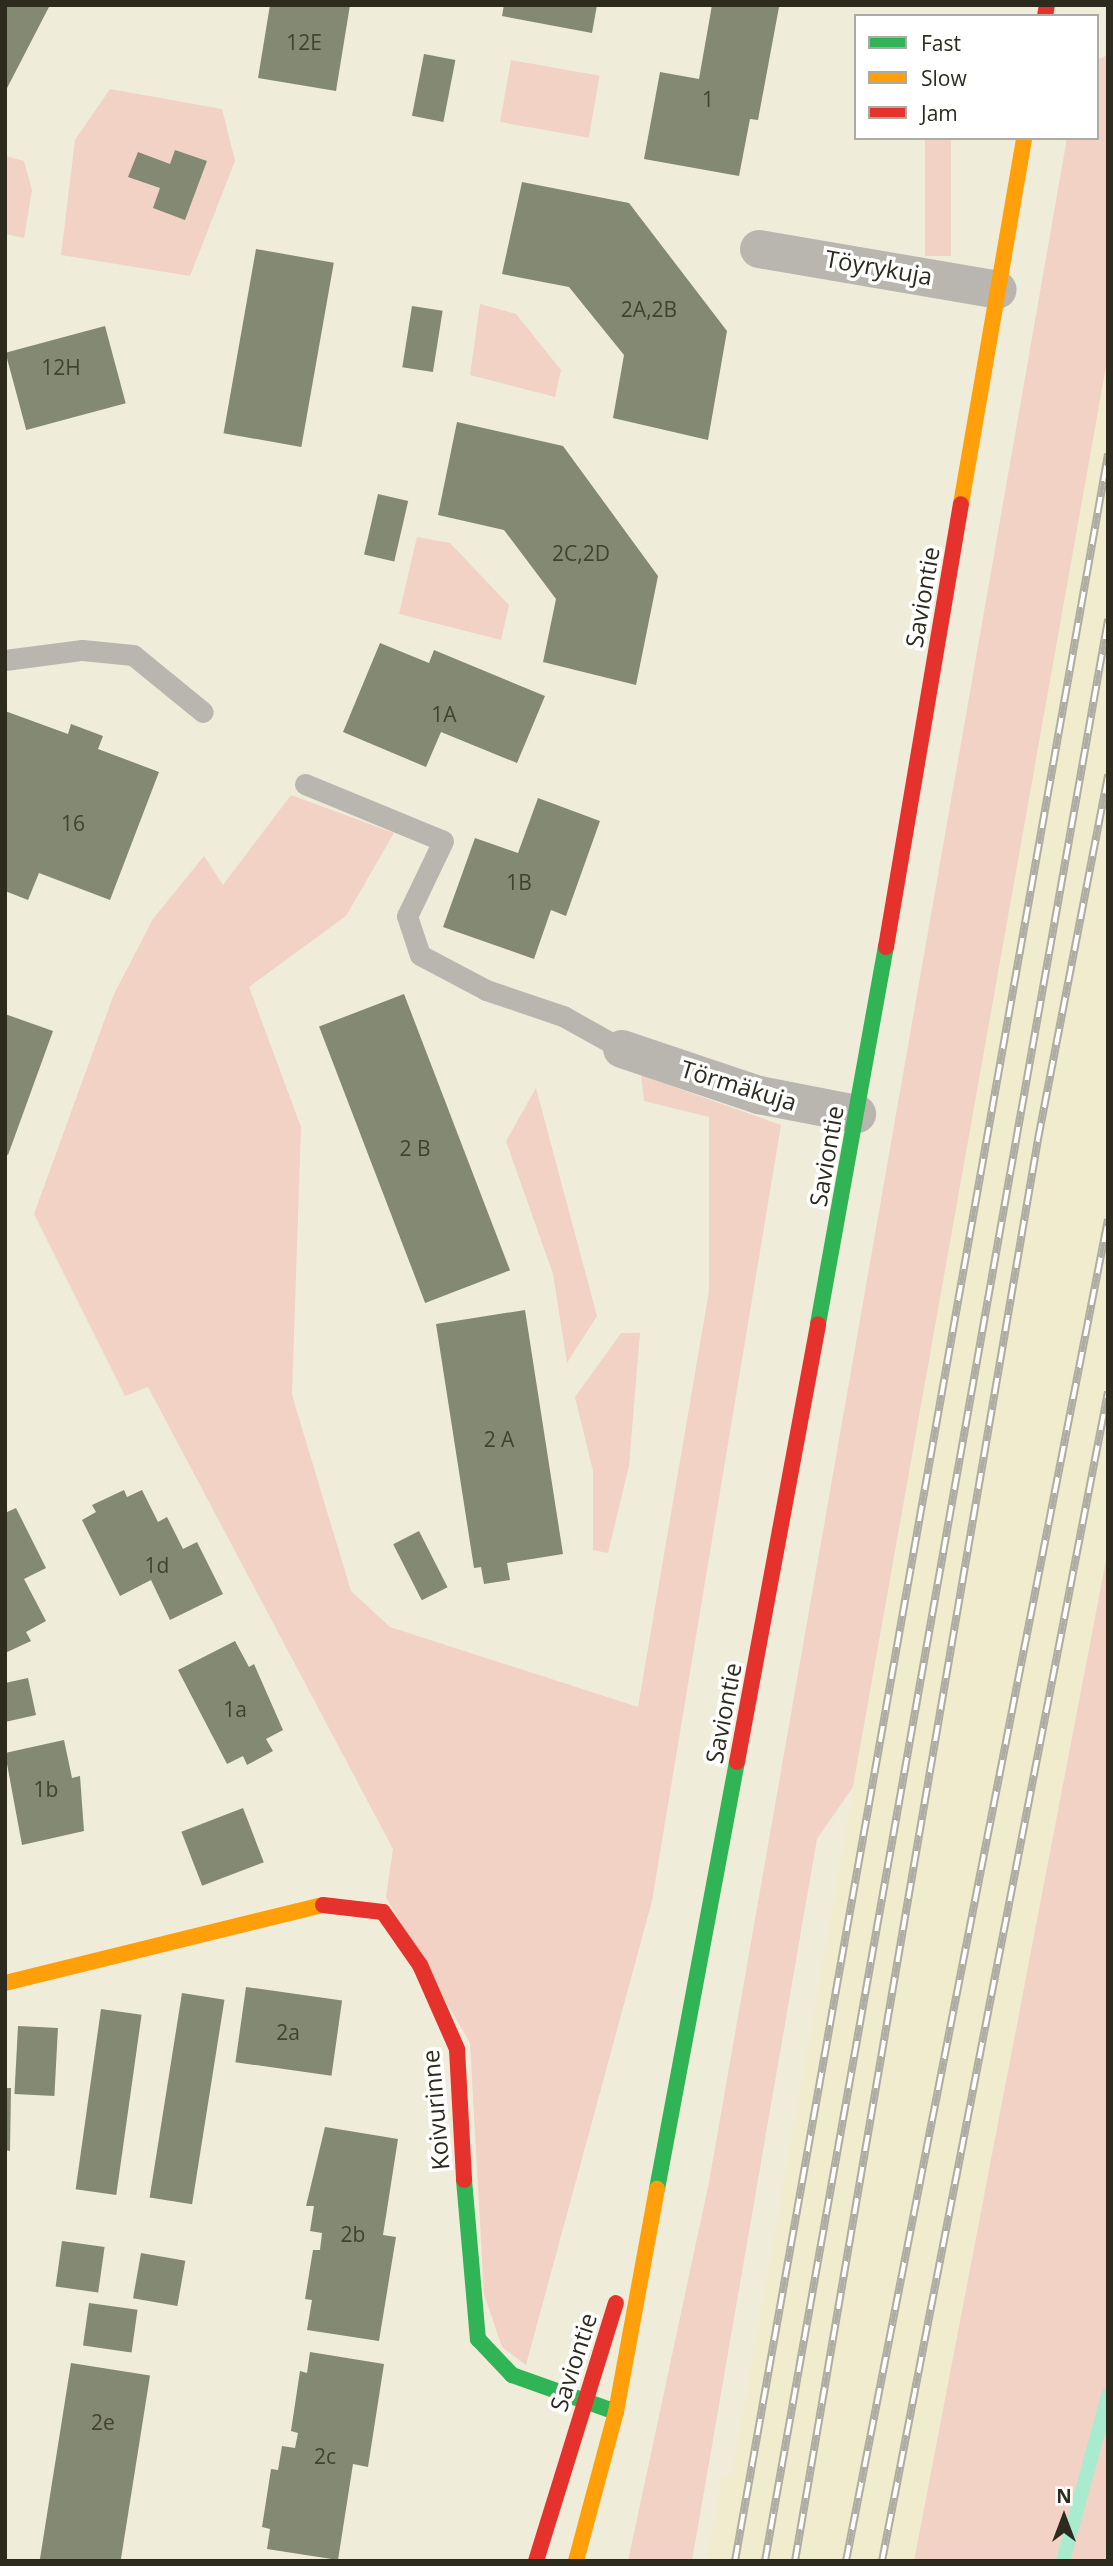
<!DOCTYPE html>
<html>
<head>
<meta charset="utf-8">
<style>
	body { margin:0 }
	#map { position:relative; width:1113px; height:2566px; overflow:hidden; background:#efedda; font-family:"Open Sans",sans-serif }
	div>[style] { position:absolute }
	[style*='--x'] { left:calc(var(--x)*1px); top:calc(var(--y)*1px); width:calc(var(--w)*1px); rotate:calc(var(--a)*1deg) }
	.built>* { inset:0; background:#f1eccd }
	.green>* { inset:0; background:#f1d2c4; transform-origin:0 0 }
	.stream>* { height:14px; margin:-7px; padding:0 7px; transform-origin:7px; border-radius:7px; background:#a9ebce }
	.building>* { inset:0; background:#838973; transform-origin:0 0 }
	.lane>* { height:21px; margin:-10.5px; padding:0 10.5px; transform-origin:10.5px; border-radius:10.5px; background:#b9b6b0 }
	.street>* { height:38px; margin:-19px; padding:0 19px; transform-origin:19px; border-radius:19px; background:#b9b6b0 }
	.fast>* { height:16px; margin:-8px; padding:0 8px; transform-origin:8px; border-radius:8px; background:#30b455 }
	.slow>* { height:16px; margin:-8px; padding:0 8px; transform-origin:8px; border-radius:8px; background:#ff9f0a }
	.jam>* { height:16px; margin:-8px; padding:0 8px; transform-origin:8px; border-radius:8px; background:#e5322d }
	.rail>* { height:8px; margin-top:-4px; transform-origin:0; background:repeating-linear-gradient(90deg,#fff 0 16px,#aeaca3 0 32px); box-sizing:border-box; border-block:2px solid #aeaca3 }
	span { translate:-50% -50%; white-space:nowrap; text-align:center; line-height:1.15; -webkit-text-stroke:7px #fff; paint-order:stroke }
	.number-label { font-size:21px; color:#424233 }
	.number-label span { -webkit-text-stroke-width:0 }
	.street-label { font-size:24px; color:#2d2b1e }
	.frame { position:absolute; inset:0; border:7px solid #2d2b1e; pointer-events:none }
	.legend { position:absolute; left:854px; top:14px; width:245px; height:126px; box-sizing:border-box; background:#fff; border:2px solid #abaaa5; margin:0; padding:9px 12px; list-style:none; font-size:21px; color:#2d2b1e }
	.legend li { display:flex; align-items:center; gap:14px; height:35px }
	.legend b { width:35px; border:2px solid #abaaa5 }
	.north { position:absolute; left:1029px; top:2482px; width:70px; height:70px; -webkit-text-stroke:5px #fff; paint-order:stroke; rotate:0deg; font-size:19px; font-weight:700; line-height:28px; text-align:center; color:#2d2b1e }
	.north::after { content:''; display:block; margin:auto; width:24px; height:32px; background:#2d2b1e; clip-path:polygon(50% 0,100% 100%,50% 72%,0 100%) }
</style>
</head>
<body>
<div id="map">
	<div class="built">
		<i style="clip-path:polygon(1108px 355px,1108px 1550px,914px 2561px,706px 2561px,722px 2475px,731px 2477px)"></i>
	</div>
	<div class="green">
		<i style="clip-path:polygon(1108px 55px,1108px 355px,853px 1787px,817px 1839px,692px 2561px,628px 2561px,709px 2182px,1067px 138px,1097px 138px,1097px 60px)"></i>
		<i style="left:511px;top:60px;width:90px;height:63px;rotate:10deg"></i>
		<i style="clip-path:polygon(110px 89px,222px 109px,235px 161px,190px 276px,61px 255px,75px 140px)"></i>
		<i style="left:925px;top:138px;width:26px;height:118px"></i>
		<i style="clip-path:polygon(5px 156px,24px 161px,32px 190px,24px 238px,5px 234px)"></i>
		<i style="clip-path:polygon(480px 304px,516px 314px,561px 370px,555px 397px,470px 375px)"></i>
		<i style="clip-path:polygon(417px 537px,450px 543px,509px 605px,501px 640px,399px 614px)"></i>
		<i style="clip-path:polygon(291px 795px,394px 833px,346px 916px,249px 987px,301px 1127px,292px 1395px,351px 1591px,390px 1627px,638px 1707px,709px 1291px,709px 1117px,644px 1101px,641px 1075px,781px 1125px,652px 1901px,526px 2365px,502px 2347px,484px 2294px,470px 2043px,386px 1897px,393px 1849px,148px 1387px,125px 1396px,34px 1214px,114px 994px,153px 919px,204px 856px,223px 885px)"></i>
		<i style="clip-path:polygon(536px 1088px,597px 1316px,567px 1363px,553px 1274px,506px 1141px)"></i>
		<i style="clip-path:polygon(621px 1333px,640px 1333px,629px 1466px,608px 1553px,593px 1550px,593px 1471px,575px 1397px)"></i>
		<i style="clip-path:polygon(1108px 1550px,1108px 2561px,914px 2561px)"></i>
	</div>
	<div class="stream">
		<i style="--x:1063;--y:2561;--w:172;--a:-74.8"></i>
	</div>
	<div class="building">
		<i style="clip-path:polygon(5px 5px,50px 5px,5px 92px)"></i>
		<i style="clip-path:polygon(270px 5px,350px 5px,336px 91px,258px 78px)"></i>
		<i style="clip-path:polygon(504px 5px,597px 5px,592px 33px,502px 16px)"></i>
		<i style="clip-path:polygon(712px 5px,779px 7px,758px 120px,750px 119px,739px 176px,644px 159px,660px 72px,699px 79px)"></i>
		<i style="left:424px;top:54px;width:32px;height:63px;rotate:11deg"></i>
		<i style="clip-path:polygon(175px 150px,207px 161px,185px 220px,153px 208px,160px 188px,128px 177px,138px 152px,170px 164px)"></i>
		<i style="clip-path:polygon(522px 182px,629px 203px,727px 331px,708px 440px,613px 418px,624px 355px,569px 287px,502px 274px)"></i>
		<i style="left:256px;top:249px;width:79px;height:187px;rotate:10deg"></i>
		<i style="left:412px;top:306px;width:31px;height:62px;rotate:9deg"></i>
		<i style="left:105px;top:326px;width:80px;height:103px;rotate:75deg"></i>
		<i style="clip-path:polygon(457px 422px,563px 446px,658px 576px,636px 685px,543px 662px,556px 599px,504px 530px,438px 515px)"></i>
		<i style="left:378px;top:494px;width:31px;height:62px;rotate:13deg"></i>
		<i style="clip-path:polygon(380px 643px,429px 663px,434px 650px,545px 696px,517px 763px,441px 732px,426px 767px,343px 732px)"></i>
		<i style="clip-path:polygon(5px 711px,68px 734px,71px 724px,103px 736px,98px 749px,159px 772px,110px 900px,39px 873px,28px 900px,5px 891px)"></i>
		<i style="clip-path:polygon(538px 798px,600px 821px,566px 916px,551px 910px,534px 959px,443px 927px,475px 838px,518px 853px)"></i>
		<i style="left:404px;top:994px;width:296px;height:91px;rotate:69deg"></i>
		<i style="clip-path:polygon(5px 1014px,53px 1031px,8px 1155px,5px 1154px)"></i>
		<i style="clip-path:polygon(525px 1310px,563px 1554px,507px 1563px,510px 1580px,484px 1584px,481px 1567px,474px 1568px,436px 1324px)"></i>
		<i style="clip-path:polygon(124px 1490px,127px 1497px,142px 1490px,158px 1522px,167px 1517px,183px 1549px,197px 1542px,223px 1594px,170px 1620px,151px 1580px,120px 1596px,82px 1520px,96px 1512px,92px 1505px)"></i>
		<i style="clip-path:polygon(16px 1508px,46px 1568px,24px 1579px,46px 1621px,26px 1632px,31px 1641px,5px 1653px,5px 1513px)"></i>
		<i style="left:419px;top:1531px;width:63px;height:29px;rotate:63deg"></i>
		<i style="clip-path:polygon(235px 1641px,249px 1667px,254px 1664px,283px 1730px,266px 1739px,273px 1751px,247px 1765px,243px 1756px,227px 1764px,178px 1670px)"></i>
		<i style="clip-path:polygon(28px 1678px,36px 1715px,5px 1722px,5px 1683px)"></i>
		<i style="clip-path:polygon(64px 1740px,72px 1778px,80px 1776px,84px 1831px,22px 1845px,5px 1753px)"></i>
		<i style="left:243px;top:1808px;width:58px;height:66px;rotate:69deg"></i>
		<i style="left:246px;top:1987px;width:97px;height:76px;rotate:8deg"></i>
		<i style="left:182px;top:1993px;width:43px;height:207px;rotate:9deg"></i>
		<i style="left:101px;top:2009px;width:41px;height:182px;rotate:8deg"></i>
		<i style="left:18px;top:2026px;width:40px;height:68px;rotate:3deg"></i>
		<i style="clip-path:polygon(5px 2088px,11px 2088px,10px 2151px,5px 2150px)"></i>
		<i style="clip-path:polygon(325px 2127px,398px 2139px,383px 2235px,396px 2237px,379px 2341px,307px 2330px,312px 2300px,305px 2299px,313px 2250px,320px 2250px,322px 2233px,310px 2231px,314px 2206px,306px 2206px)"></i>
		<i style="left:62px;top:2241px;width:43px;height:46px;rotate:8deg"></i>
		<i style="left:141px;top:2253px;width:45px;height:46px;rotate:10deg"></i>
		<i style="left:89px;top:2303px;width:49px;height:43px;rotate:8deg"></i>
		<i style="clip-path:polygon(310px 2352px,384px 2364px,368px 2467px,353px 2464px,338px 2560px,267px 2549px,270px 2529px,262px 2527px,271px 2469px,278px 2470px,282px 2446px,295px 2448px,298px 2433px,291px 2431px,300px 2371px,307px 2373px)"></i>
		<i style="left:71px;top:2363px;width:80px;height:201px;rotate:9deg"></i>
	</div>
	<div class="lane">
		<i style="--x:5;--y:660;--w:78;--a:-7.4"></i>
		<i style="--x:82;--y:650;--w:51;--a:5.6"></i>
		<i style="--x:133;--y:655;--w:90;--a:39.2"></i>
		<i style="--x:305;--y:784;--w:149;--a:22.4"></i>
		<i style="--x:443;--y:841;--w:83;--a:115.6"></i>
		<i style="--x:407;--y:916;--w:41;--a:71.6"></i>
		<i style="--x:420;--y:955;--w:75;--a:27.9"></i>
		<i style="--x:486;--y:990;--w:81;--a:18.7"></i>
		<i style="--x:563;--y:1016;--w:68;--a:29.2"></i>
	</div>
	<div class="street">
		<i style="--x:759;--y:249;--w:242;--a:9.7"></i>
		<i style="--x:622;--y:1049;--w:145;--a:18.6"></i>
		<i style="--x:759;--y:1095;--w:100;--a:11"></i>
	</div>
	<div class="fast">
		<i style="--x:818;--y:1324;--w:383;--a:-79.8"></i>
		<i style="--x:464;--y:2180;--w:160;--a:85"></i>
		<i style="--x:478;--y:2339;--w:50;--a:46.6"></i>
		<i style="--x:512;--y:2375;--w:110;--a:19.6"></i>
		<i style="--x:657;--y:2189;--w:434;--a:-79.4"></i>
	</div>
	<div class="slow">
		<i style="--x:961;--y:504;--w:371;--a:-80.2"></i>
		<i style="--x:5;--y:1983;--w:327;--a:-13.8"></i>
		<i style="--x:576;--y:2561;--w:154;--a:-75"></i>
		<i style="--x:616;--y:2412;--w:227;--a:-79.6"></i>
	</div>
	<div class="jam">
		<i style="--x:1045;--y:16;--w:11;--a:-80"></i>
		<i style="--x:886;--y:947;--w:449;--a:-80.4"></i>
		<i style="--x:737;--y:1762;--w:445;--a:-79.5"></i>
		<i style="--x:323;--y:1905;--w:60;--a:6.7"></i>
		<i style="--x:383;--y:1912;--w:65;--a:55.1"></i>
		<i style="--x:420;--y:1965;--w:92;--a:66.2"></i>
		<i style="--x:457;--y:2049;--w:131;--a:86.9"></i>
		<i style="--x:536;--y:2561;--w:270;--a:-72.8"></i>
	</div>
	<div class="rail">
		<i style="--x:735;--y:2561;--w:2140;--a:-79.96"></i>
		<i style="--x:765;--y:2561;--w:1972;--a:-79.98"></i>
		<i style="--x:795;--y:2561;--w:1443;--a:-80.3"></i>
		<i style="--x:1038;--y:1139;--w:371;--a:-79.1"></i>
		<i style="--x:846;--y:2561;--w:1367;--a:-78.95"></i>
		<i style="--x:882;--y:2561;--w:1191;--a:-79.06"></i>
	</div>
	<div class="number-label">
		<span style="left:304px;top:42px">12E</span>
		<span style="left:708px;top:99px">1</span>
		<span style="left:649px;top:309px">2A,2B</span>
		<span style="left:61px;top:367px">12H</span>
		<span style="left:581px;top:553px">2C,2D</span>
		<span style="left:444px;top:714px">1A</span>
		<span style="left:73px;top:823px">16</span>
		<span style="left:519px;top:882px">1B</span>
		<span style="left:415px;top:1148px">2 B</span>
		<span style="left:499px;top:1439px">2 A</span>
		<span style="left:157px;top:1565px">1d</span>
		<span style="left:235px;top:1709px">1a</span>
		<span style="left:46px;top:1789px">1b</span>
		<span style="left:288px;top:2032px">2a</span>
		<span style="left:353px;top:2234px">2b</span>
		<span style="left:103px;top:2422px">2e</span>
		<span style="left:325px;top:2456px">2c</span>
	</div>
	<div class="street-label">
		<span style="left:879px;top:267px;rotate:10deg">Töyrykuja</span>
		<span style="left:922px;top:597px;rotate:-80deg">Saviontie</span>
		<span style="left:739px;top:1085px;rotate:17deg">Törmäkuja</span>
		<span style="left:826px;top:1156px;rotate:-80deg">Saviontie</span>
		<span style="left:723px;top:1713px;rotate:-79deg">Saviontie</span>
		<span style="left:435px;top:2110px;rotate:-95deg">Koivurinne</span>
		<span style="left:573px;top:2362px;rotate:-72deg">Saviontie</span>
	</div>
	<div class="frame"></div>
	<ul class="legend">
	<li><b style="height:9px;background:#30b455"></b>Fast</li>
	<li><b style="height:9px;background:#ff9f0a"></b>Slow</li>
	<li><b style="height:9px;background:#e5322d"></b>Jam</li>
	</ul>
	<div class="north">N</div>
</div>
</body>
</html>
